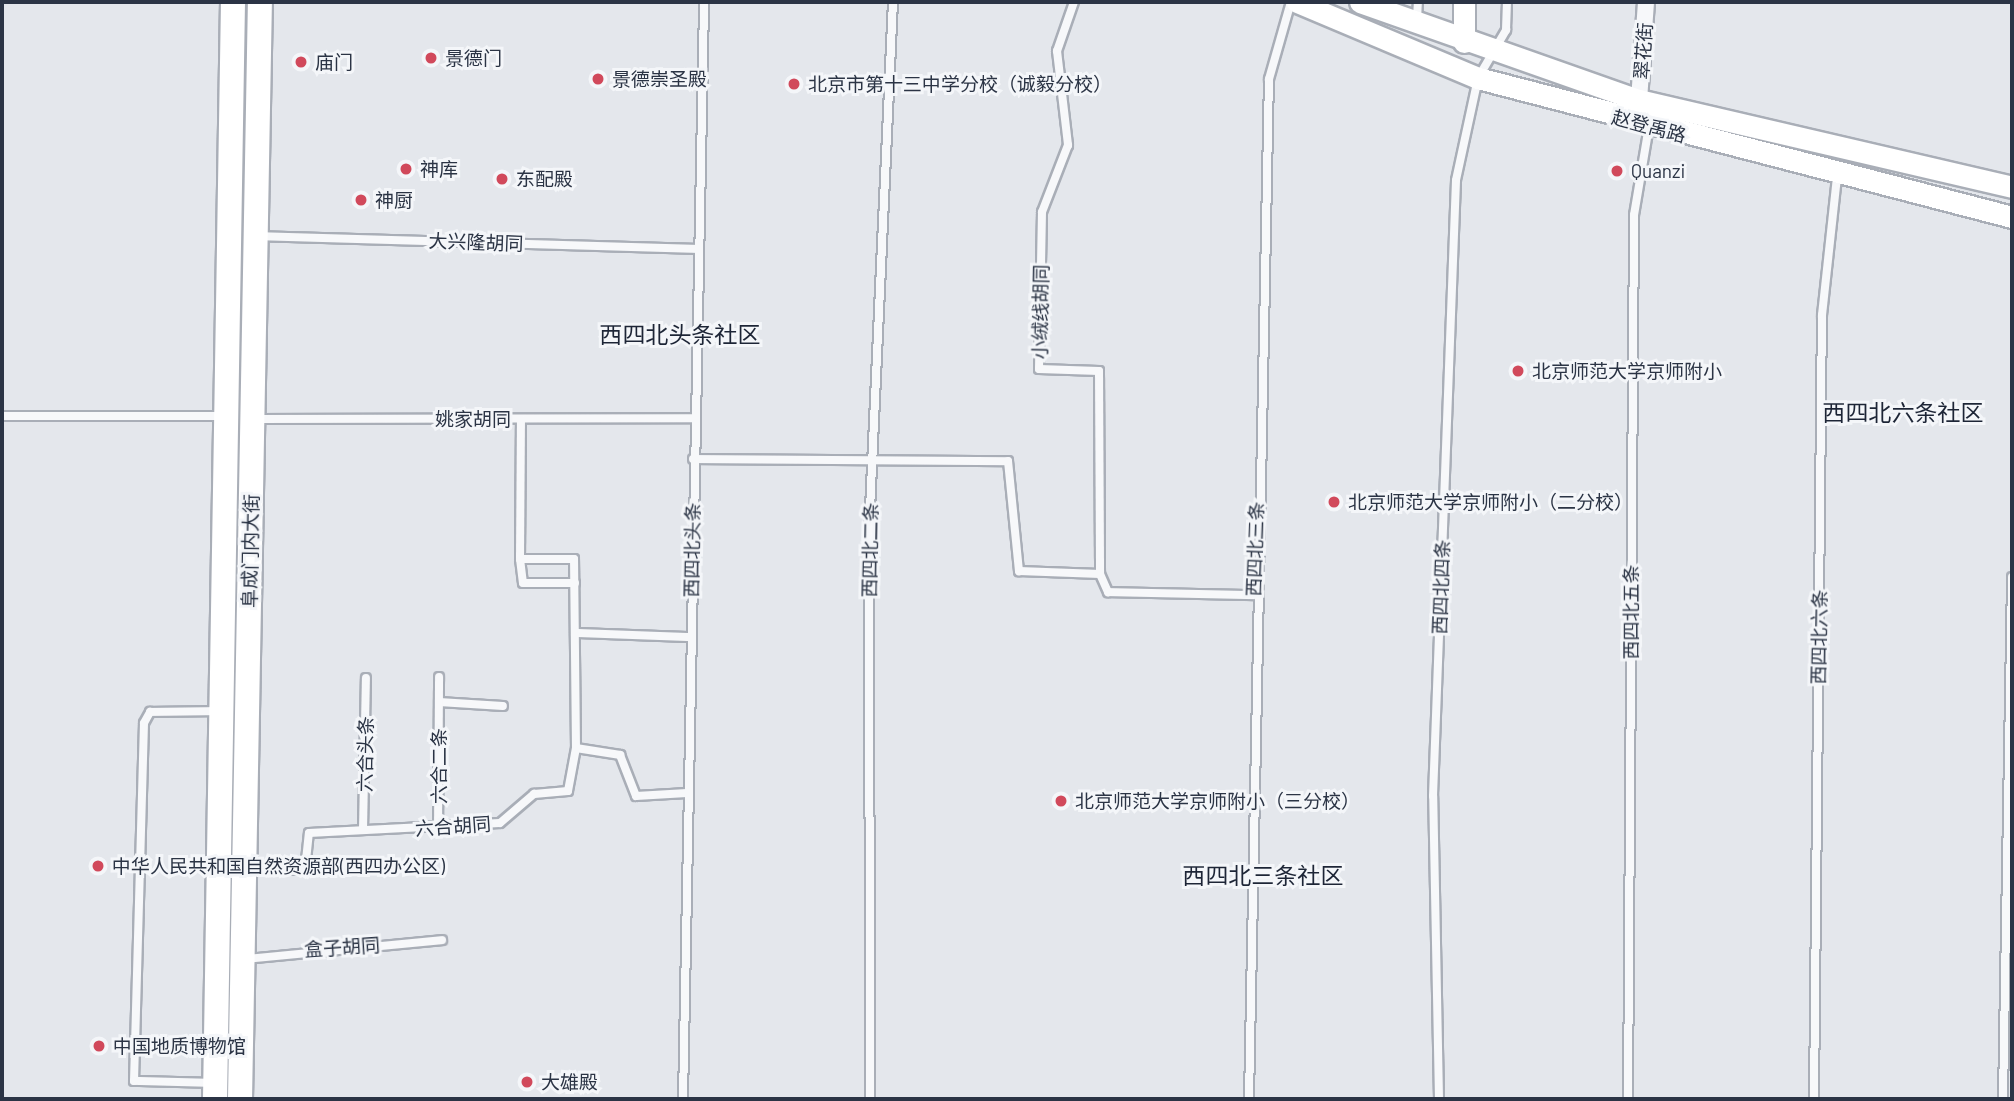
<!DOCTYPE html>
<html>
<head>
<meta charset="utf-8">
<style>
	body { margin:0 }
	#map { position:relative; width:2014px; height:1101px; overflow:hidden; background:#e4e7ec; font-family:Barlow,"Noto Sans SC",sans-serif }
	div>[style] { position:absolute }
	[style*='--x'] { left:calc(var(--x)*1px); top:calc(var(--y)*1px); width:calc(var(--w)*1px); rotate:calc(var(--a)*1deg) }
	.roads { filter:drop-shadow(2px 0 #a9aeb7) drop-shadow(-2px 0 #a9aeb7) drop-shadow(0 2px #a9aeb7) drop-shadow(0 -2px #a9aeb7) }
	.lane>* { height:8px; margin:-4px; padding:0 4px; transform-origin:4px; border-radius:4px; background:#f7f8fa }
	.street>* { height:16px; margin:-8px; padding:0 8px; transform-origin:8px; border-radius:8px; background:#f7f8fa }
	.secondary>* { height:21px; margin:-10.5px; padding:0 10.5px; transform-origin:10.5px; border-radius:10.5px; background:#fff }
	.primary>* { height:24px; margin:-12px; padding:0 12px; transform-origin:12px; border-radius:12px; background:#fff }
	.dots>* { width:19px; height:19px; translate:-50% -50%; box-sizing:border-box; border:4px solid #f4f6f9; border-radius:50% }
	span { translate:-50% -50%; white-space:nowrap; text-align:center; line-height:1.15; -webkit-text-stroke:6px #f4f6f9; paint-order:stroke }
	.street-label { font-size:19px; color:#2b3445 }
	.poi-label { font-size:19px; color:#2b3445 }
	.left { translate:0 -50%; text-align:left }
	.quarter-label { font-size:23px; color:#1d2536 }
	.frame { position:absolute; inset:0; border:4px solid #2b3445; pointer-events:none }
</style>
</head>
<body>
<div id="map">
	<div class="roads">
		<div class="lane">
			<i style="--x:1074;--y:2;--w:52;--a:109.1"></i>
			<i style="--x:1057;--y:51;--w:95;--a:83.3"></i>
			<i style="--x:1068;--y:145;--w:72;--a:111.2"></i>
			<i style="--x:1042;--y:212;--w:157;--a:91.1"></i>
			<i style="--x:1039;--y:369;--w:60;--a:1.9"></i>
			<i style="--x:1099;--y:371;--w:203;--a:89.7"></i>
			<i style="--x:1417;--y:19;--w:17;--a:-87"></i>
			<i style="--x:258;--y:236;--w:438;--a:1.7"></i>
			<i style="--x:2;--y:416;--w:221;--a:0"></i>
			<i style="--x:256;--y:419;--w:438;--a:-0.1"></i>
			<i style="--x:693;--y:459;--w:315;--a:0.4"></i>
			<i style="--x:1008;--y:461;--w:111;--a:84.3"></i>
			<i style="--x:1019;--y:571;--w:81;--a:2.1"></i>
			<i style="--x:1100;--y:574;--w:20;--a:66"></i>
			<i style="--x:1108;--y:592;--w:146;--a:1.2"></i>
			<i style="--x:520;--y:559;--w:140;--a:-89.6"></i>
			<i style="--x:575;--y:633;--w:115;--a:2"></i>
			<i style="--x:439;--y:702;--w:64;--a:3.6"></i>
			<i style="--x:576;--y:748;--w:45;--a:9"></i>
			<i style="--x:620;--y:755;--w:44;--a:68.7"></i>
			<i style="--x:636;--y:796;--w:51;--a:-3.4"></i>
			<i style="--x:363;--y:830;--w:152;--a:-88.9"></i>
			<i style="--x:438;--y:830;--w:153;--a:-89.6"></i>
			<i style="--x:247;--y:870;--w:58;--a:0"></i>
			<i style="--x:305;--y:870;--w:37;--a:-84"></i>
			<i style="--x:309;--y:833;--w:191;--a:-3"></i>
			<i style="--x:500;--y:823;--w:45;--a:-40.5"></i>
			<i style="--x:534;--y:794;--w:34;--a:-5"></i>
			<i style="--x:568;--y:791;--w:44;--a:-79.5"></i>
			<i style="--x:576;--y:748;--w:189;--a:-90.6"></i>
			<i style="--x:574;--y:559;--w:54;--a:180"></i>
			<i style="--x:520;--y:559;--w:24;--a:83"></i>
			<i style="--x:523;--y:583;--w:52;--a:0"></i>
			<i style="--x:246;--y:959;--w:197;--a:-5.5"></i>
			<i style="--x:212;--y:1083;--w:78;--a:-178.5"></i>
			<i style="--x:134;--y:1081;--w:358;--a:-88.4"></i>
			<i style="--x:144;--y:723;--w:13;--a:-61"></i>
			<i style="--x:150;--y:712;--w:70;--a:-0.8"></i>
			<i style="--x:683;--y:1099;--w:1097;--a:-88.9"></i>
			<i style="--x:870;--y:1099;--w:567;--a:-90.1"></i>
			<i style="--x:869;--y:532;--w:531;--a:-87.41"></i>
			<i style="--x:1249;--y:1099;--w:1020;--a:-88.88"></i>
			<i style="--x:1269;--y:79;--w:80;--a:-74.1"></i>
			<i style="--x:1439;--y:1099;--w:303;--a:-91.1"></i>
			<i style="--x:1433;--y:796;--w:616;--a:-87.86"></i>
			<i style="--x:1456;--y:180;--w:104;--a:-77.8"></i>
			<i style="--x:1478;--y:78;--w:56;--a:-59.7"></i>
			<i style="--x:1506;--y:30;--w:28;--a:-88"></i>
			<i style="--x:1628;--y:1099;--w:884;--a:-89.61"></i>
			<i style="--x:1634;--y:215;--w:90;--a:-80.4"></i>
			<i style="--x:1814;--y:1099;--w:784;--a:-89.42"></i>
			<i style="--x:1822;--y:315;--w:140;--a:-83.8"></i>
			<i style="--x:2003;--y:1099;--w:522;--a:-89.01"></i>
		</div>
		<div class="street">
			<i style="--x:1639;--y:100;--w:98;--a:-85.9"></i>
		</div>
		<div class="secondary">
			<i style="--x:1297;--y:2;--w:196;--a:22.8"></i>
			<i style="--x:1478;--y:78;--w:552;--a:14.59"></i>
			<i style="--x:1360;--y:2;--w:296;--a:19.4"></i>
			<i style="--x:1639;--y:100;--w:383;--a:13.1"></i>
			<i style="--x:1464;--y:2;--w:40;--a:90"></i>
		</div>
		<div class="primary">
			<i style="--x:215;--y:1099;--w:1097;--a:-89.06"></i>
			<i style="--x:240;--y:1099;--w:1097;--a:-88.96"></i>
		</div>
	</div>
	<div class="dots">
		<i style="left:431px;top:58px;background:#d1495b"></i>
		<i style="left:301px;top:62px;background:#d1495b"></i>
		<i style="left:598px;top:79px;background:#d1495b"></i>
		<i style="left:794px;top:84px;background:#d1495b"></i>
		<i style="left:406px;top:169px;background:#d1495b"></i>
		<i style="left:1617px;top:171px;background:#d1495b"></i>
		<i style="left:502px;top:179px;background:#d1495b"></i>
		<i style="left:361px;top:200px;background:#d1495b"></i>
		<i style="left:1518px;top:371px;background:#d1495b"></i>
		<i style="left:1334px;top:502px;background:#d1495b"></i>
		<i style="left:1061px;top:801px;background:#d1495b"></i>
		<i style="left:98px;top:866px;background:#d1495b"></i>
		<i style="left:99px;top:1046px;background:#d1495b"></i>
		<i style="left:527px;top:1082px;background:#d1495b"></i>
	</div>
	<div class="street-label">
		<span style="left:1643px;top:51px;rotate:-86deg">翠花街</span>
		<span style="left:1649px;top:126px;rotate:15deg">赵登禹路</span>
		<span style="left:476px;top:242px;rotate:2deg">大兴隆胡同</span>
		<span style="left:1040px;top:312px;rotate:-89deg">小绒线胡同</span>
		<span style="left:473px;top:419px">姚家胡同</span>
		<span style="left:1255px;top:549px;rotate:-88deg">西四北三条</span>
		<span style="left:692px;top:550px;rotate:-89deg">西四北头条</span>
		<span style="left:870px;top:550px;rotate:-89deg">西四北二条</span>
		<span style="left:250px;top:551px;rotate:-89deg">阜成门内大街</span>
		<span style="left:1441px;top:587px;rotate:-88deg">西四北四条</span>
		<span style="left:1631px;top:612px;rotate:-90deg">西四北五条</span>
		<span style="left:1819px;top:637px;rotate:-89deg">西四北六条</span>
		<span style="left:365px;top:754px;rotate:-89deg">六合头条</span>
		<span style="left:439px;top:766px;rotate:-90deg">六合二条</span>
		<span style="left:453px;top:826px;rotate:-4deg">六合胡同</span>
		<span style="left:342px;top:947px;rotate:-4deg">盒子胡同</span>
	</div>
	<div class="poi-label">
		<span class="left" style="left:445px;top:58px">景德门</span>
		<span class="left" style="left:315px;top:62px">庙门</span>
		<span class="left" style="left:612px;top:79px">景德崇圣殿</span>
		<span class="left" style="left:808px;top:84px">北京市第十三中学分校（诚毅分校）</span>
		<span class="left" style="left:420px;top:169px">神库</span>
		<span class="left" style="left:1631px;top:171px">Quanzi</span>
		<span class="left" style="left:516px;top:179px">东配殿</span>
		<span class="left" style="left:375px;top:200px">神厨</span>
		<span class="left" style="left:1532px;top:371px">北京师范大学京师附小</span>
		<span class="left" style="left:1348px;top:502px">北京师范大学京师附小（二分校）</span>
		<span class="left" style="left:1075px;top:801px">北京师范大学京师附小（三分校）</span>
		<span class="left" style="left:112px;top:866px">中华人民共和国自然资源部(西四办公区)</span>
		<span class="left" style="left:113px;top:1046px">中国地质博物馆</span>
		<span class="left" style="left:541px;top:1082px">大雄殿</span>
	</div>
	<div class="quarter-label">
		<span style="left:680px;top:334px">西四北头条社区</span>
		<span style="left:1903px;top:412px">西四北六条社区</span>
		<span style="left:1263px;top:875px">西四北三条社区</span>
	</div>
	<div class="frame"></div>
</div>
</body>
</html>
